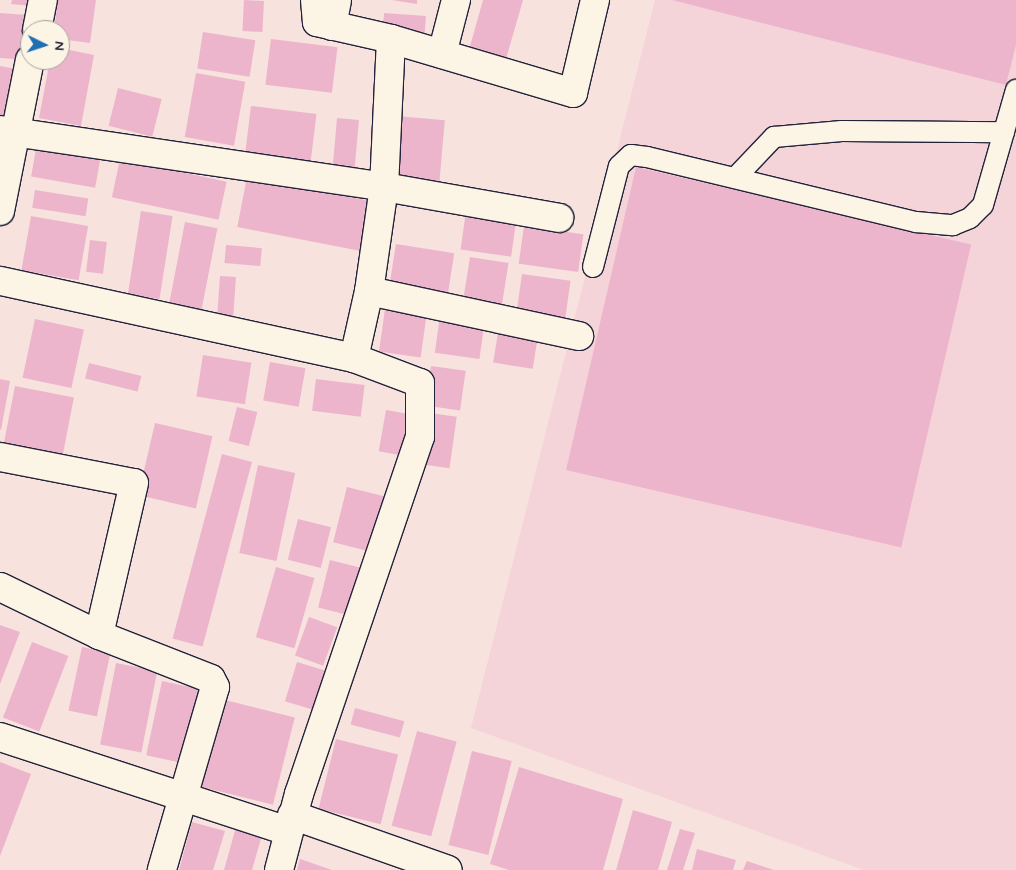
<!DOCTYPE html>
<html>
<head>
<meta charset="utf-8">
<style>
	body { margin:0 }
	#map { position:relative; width:1016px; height:870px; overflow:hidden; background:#f7e2de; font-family:Mynerve,sans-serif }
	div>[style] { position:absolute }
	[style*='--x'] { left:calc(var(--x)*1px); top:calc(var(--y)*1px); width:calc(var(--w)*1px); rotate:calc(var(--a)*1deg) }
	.built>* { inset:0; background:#f4d4d9 }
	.building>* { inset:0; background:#ecb5cc; transform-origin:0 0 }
	.roads { filter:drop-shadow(1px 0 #22223b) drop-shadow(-1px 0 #22223b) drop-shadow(0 1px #22223b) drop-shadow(0 -1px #22223b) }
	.lane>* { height:20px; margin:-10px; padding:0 10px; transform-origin:10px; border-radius:10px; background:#fcf5e5 }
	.street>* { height:28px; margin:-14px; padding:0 14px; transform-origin:14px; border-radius:14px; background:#fcf5e5 }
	span { translate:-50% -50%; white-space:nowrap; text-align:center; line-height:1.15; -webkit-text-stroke:5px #fcf5e5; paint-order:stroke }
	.north { position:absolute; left:20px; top:20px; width:50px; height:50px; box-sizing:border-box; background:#fcf5e5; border:1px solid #a5a1a1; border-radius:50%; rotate:94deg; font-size:14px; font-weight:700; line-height:20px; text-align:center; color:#22223b }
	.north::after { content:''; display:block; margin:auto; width:18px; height:22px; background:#1f6fb2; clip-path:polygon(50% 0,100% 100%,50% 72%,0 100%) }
</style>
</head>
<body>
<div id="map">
	<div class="built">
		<i style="clip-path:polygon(655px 0,1016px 0,1016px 870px,864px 870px,471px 728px)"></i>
	</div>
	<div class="building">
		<i style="clip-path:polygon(12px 0,34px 0,33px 6px,11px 4px)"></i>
		<i style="clip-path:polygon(58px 0,96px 0,90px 43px,60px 39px,60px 30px,54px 30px)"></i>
		<i style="left:244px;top:0;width:20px;height:31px;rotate:3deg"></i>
		<i style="clip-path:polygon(392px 0,417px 0,417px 4px)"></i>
		<i style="clip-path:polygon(483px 0,523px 0,506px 59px,469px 50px)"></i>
		<i style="clip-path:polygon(672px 0,1016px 0,1016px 45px,1006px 85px)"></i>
		<i style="left:0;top:13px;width:28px;height:45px;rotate:4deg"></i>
		<i style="left:384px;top:13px;width:42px;height:21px;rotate:4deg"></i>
		<i style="left:203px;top:32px;width:53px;height:37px;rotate:9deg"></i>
		<i style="left:271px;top:39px;width:67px;height:46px;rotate:7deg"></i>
		<i style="clip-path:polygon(60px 48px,94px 55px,81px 126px,39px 118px,50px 60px,60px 60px)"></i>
		<i style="clip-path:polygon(0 66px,16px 69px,5px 123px,0 122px)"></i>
		<i style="left:196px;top:73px;width:50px;height:65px;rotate:10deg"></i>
		<i style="left:118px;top:88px;width:45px;height:39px;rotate:14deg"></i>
		<i style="left:251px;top:106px;width:66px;height:57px;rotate:7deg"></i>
		<i style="left:396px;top:116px;width:49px;height:61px;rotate:5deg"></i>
		<i style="left:337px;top:118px;width:22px;height:54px;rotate:5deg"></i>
		<i style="left:36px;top:149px;width:65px;height:28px;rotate:10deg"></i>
		<i style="left:120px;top:159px;width:109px;height:39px;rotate:12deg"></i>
		<i style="left:636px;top:167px;width:344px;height:311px;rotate:13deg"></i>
		<i style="left:247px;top:177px;width:131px;height:51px;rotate:11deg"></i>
		<i style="left:35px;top:190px;width:54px;height:18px;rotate:9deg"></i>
		<i style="left:141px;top:211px;width:32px;height:84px;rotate:9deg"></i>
		<i style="left:466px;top:211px;width:51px;height:39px;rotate:8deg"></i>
		<i style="left:31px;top:216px;width:58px;height:55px;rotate:10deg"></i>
		<i style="left:185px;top:222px;width:33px;height:83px;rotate:11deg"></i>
		<i style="left:524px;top:226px;width:60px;height:38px;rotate:8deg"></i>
		<i style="left:90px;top:240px;width:17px;height:32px;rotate:7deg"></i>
		<i style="left:396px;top:244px;width:59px;height:42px;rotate:9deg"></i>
		<i style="left:226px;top:245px;width:36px;height:18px;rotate:5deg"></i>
		<i style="left:470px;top:257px;width:39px;height:43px;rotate:9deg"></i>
		<i style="left:522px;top:274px;width:49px;height:43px;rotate:8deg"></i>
		<i style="left:220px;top:276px;width:16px;height:43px;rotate:4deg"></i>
		<i style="left:385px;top:309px;width:42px;height:43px;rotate:8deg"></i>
		<i style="left:440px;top:316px;width:45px;height:37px;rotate:8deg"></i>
		<i style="left:35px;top:319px;width:50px;height:60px;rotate:12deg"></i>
		<i style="left:499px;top:326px;width:40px;height:37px;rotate:9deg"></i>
		<i style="left:203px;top:355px;width:49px;height:42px;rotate:9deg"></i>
		<i style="left:270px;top:362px;width:36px;height:39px;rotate:10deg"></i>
		<i style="left:89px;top:363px;width:54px;height:16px;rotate:14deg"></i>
		<i style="left:431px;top:366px;width:35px;height:40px;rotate:8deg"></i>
		<i style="clip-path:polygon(0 379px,10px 381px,1px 430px,0 429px)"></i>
		<i style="left:316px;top:379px;width:49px;height:32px;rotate:7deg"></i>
		<i style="left:15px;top:386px;width:60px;height:65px;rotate:11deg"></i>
		<i style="left:237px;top:407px;width:21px;height:35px;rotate:14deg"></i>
		<i style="left:386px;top:410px;width:29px;height:42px;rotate:10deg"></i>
		<i style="left:430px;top:413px;width:27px;height:52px;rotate:8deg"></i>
		<i style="left:155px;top:423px;width:59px;height:74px;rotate:13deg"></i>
		<i style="left:222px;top:454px;width:31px;height:191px;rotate:15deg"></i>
		<i style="left:258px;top:465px;width:38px;height:90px;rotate:12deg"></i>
		<i style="left:347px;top:487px;width:40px;height:57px;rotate:14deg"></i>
		<i style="left:298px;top:519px;width:34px;height:42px;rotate:14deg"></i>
		<i style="left:330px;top:560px;width:36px;height:49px;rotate:14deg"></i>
		<i style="left:276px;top:567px;width:40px;height:73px;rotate:16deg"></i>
		<i style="left:309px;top:617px;width:30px;height:41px;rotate:20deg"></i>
		<i style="clip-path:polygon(0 625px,20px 632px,0 684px)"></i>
		<i style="left:32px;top:642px;width:39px;height:81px;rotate:21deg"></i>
		<i style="left:82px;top:647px;width:29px;height:65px;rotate:12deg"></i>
		<i style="left:297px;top:662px;width:31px;height:41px;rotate:17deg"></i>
		<i style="left:116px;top:663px;width:42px;height:83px;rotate:11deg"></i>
		<i style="left:162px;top:681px;width:44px;height:76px;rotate:12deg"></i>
		<i style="left:221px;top:699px;width:76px;height:90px;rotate:14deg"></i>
		<i style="left:355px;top:708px;width:51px;height:17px;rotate:15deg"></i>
		<i style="left:417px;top:731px;width:41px;height:98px;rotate:15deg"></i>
		<i style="left:336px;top:739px;width:64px;height:72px;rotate:14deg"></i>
		<i style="left:472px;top:751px;width:41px;height:97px;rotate:14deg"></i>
		<i style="clip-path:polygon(0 762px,31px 774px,0 856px)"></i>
		<i style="clip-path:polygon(519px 767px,623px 799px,603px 870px,509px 870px,490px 864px)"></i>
		<i style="clip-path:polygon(633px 810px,672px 822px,658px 870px,616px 870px)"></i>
		<i style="clip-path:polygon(192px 822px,225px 831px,213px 870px,179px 870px)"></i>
		<i style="clip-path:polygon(236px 827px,262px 835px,252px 870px,224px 870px)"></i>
		<i style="clip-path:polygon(680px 829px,695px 833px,683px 870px,667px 870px)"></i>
		<i style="clip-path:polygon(697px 849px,736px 860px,733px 870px,692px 870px)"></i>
		<i style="clip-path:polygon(300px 859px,332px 870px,297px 870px)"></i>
		<i style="clip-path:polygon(747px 861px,774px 870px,743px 870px)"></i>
	</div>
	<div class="roads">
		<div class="lane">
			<i style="--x:735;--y:178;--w:57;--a:-46.4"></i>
			<i style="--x:774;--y:137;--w:68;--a:-5"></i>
			<i style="--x:842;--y:131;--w:162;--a:0.4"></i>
			<i style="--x:593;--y:267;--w:104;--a:-75.6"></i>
			<i style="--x:619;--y:166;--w:16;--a:-43"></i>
			<i style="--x:631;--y:155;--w:16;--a:7"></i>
			<i style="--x:647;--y:157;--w:277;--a:13.6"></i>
			<i style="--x:916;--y:222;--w:37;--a:5"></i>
			<i style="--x:953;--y:225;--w:18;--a:-22"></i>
			<i style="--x:970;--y:218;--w:18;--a:-45"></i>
			<i style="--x:983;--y:205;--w:120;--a:-74"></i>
		</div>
		<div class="street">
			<i style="--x:315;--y:0;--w:22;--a:85"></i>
			<i style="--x:317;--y:22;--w:76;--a:12.9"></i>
			<i style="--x:391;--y:39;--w:148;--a:92.7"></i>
			<i style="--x:384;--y:187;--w:178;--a:10"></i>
			<i style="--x:332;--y:26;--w:26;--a:-79"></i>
			<i style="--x:37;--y:30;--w:31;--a:-79"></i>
			<i style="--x:391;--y:39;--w:190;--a:16.5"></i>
			<i style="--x:573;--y:93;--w:96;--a:-76.7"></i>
			<i style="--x:442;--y:54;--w:56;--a:-75.5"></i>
			<i style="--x:0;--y:130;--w:388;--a:8.4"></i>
			<i style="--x:384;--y:187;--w:105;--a:98.2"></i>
			<i style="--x:369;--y:291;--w:69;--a:102.6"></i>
			<i style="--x:354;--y:358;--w:362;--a:-167.7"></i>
			<i style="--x:0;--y:211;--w:154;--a:-78.8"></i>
			<i style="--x:369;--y:291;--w:215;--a:12.1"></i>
			<i style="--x:0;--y:457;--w:136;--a:11"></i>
			<i style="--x:134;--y:483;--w:156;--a:103"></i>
			<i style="--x:99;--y:635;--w:110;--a:-154.1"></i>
			<i style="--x:99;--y:635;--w:120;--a:21.4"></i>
			<i style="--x:211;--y:679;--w:9;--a:63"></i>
			<i style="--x:215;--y:687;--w:191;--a:106.2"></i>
			<i style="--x:0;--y:737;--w:303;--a:18.1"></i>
			<i style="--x:292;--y:815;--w:165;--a:19.4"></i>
			<i style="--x:279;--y:870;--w:79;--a:-75.3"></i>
			<i style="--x:299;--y:794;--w:377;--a:-71.3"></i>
			<i style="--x:420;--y:437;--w:54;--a:-90"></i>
			<i style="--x:420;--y:383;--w:71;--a:-159.3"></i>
		</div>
	</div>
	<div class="north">N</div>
</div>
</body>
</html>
